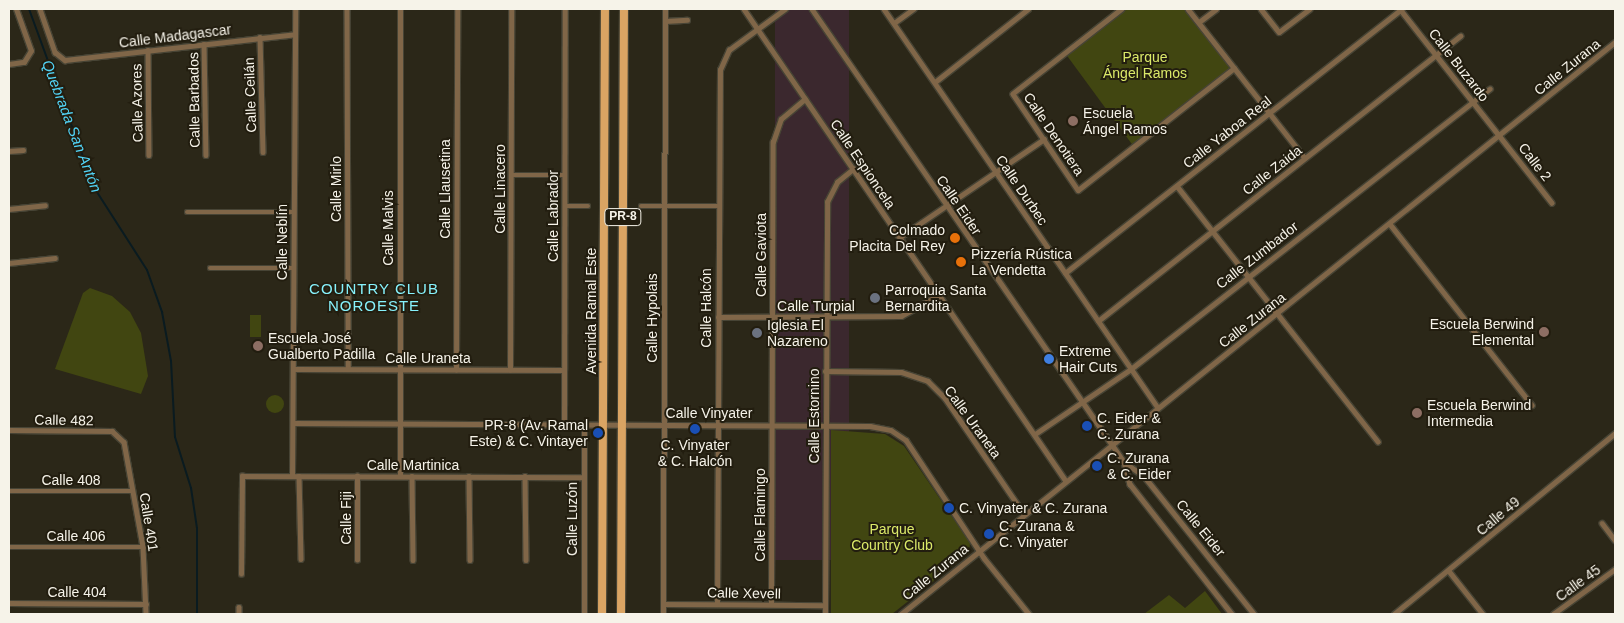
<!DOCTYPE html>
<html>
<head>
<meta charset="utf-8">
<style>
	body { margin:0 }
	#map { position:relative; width:1624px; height:623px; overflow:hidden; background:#2b2718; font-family:Helvetica,sans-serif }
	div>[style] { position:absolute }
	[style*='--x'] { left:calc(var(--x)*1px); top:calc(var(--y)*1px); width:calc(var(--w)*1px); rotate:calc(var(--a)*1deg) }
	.commercial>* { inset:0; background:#3b282e; transform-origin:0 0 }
	.green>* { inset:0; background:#414611; transform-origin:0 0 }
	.round { border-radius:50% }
	.stream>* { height:2px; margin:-1px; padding:0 1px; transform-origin:1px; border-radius:1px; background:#0a1b20 }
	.roads { filter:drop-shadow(1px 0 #474435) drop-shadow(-1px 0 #474435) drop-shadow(0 1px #474435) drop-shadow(0 -1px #474435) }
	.minor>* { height:4.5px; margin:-2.25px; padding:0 2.25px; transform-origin:2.25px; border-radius:2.25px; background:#806648 }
	.primary>* { height:8px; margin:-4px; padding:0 4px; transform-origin:4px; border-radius:4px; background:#daa463 }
	.dots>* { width:14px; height:14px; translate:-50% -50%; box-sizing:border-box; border:2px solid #221d0f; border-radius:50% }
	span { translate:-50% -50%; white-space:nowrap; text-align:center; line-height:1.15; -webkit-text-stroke:4px #221d0f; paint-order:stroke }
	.shield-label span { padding:1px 4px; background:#221d0f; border:1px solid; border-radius:4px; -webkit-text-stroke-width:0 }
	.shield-label { font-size:12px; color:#f6f3e9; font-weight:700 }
	.street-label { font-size:14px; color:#f6f3e9 }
	.park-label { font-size:14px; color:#dbe969 }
	.poi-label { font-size:14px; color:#f6f3e9 }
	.left { translate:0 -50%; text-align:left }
	.right { translate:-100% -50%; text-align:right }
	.water-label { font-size:15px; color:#52d4f7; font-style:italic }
	.neighbourhood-label { font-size:15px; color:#87f2fc; letter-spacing:1px }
	.frame { position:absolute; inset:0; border:10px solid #f6f3e9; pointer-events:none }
</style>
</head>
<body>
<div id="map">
	<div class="commercial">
		<i style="left:775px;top:9px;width:74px;height:551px"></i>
	</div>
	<div class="green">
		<i style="clip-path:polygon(1122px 9px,1188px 9px,1234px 68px,1134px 147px,1065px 53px)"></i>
		<i style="clip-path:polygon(90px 288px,112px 296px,130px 312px,141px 333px,148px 376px,141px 394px,55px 369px,83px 293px)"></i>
		<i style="left:250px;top:315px;width:11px;height:22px"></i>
		<i class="round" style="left:266px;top:395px;width:18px;height:18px"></i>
		<i style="clip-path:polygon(831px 430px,885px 434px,904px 446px,970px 543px,969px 553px,892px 614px,831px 614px)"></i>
		<i style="clip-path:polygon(1205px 591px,1222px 614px,1144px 614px,1169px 595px,1185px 608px)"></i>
	</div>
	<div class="stream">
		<i style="--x:29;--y:9;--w:192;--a:69.9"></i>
		<i style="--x:95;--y:189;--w:96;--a:57.3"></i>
		<i style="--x:147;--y:270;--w:45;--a:70.3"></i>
		<i style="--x:162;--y:312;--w:50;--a:79.6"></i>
		<i style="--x:171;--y:361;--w:76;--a:87"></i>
		<i style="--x:175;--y:437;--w:53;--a:72.6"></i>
		<i style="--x:191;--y:488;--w:40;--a:81.5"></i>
		<i style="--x:197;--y:528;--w:86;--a:90"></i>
	</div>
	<div class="roads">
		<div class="minor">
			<i style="--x:40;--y:9;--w:46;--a:70.8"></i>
			<i style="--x:55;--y:52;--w:13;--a:39"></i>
			<i style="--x:65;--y:60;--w:231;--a:-6.4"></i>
			<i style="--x:347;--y:9;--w:360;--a:89.8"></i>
			<i style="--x:744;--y:9;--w:571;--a:55.7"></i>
			<i style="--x:812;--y:9;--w:550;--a:55.44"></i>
			<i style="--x:1124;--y:462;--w:23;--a:75"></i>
			<i style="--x:1130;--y:484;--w:165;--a:51.9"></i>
			<i style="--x:884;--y:9;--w:483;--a:55.5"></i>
			<i style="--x:1122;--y:9;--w:138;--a:142.1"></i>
			<i style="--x:1013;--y:94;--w:116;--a:55.9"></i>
			<i style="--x:1078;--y:190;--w:198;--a:-38"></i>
			<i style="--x:1188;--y:9;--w:189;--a:51.9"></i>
			<i style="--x:1261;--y:9;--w:29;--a:52"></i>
			<i style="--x:1279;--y:32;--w:38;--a:-37"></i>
			<i style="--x:1400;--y:9;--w:246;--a:51.9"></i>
			<i style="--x:665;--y:21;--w:22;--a:-3"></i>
			<i style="--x:1199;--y:22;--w:21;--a:-37"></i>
			<i style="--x:894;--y:23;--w:24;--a:-36"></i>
			<i style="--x:260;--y:37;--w:115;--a:88.5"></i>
			<i style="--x:204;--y:44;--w:111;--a:89"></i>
			<i style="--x:148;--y:50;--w:105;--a:89.5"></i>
			<i style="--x:9;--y:64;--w:15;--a:-8"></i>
			<i style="--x:24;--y:62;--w:13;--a:-58"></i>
			<i style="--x:31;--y:51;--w:45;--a:-109.7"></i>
			<i style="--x:935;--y:82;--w:118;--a:-38.1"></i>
			<i style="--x:9;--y:151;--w:14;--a:-4"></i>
			<i style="--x:511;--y:175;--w:53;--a:0"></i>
			<i style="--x:1177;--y:186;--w:325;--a:51.8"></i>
			<i style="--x:565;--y:206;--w:23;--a:0"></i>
			<i style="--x:641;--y:206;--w:76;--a:0"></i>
			<i style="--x:9;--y:209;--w:36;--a:-6"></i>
			<i style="--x:187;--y:212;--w:107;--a:0"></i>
			<i style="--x:1390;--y:224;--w:230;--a:51.9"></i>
			<i style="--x:900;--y:237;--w:174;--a:-34.2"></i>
			<i style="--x:9;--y:263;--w:46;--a:-6.2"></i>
			<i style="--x:210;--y:268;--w:83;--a:0"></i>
			<i style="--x:1065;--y:273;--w:428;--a:-38.1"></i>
			<i style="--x:718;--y:317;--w:183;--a:-0.3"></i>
			<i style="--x:901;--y:316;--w:43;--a:-28.9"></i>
			<i style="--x:1098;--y:321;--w:461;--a:-38.2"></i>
			<i style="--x:294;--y:369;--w:269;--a:0.2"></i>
			<i style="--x:456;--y:370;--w:361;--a:-89.8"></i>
			<i style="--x:510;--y:370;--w:361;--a:-89.8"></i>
			<i style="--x:825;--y:371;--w:76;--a:0.8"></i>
			<i style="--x:901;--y:372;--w:28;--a:18"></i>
			<i style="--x:928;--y:381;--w:24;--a:45"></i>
			<i style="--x:945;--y:398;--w:140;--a:55.7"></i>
			<i style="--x:294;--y:423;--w:576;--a:0.3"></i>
			<i style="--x:870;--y:426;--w:21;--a:11"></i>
			<i style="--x:891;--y:430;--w:18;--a:34"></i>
			<i style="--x:906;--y:440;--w:141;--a:56.5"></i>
			<i style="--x:984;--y:558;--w:72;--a:51.2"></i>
			<i style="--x:564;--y:424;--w:415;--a:-89.9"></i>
			<i style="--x:9;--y:430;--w:103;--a:0.6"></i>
			<i style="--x:112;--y:431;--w:16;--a:43"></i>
			<i style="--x:124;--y:442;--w:107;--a:79.7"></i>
			<i style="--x:143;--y:547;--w:67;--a:87.4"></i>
			<i style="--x:1035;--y:434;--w:116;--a:-34.1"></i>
			<i style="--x:1131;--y:369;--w:455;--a:-38"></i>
			<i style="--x:1124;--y:462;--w:24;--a:35"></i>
			<i style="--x:1144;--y:476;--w:176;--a:51.4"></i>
			<i style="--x:292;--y:476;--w:467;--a:-89.6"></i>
			<i style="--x:299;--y:476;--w:83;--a:88.6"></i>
			<i style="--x:400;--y:476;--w:467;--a:-90"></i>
			<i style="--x:412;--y:476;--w:84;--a:89.3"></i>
			<i style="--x:469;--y:476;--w:84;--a:89.3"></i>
			<i style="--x:525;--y:476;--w:84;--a:89.3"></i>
			<i style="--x:9;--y:491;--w:123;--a:0"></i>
			<i style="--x:1602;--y:523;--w:21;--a:53"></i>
			<i style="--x:9;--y:547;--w:134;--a:0"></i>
			<i style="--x:357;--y:560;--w:84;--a:-90"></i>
			<i style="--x:1449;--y:571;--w:55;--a:51.7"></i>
			<i style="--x:241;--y:574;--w:98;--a:-89.4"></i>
			<i style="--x:242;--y:476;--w:341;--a:0.2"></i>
			<i style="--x:9;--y:603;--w:137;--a:0.4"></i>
			<i style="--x:717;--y:603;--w:533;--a:-89.68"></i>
			<i style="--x:720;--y:70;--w:22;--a:-66"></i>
			<i style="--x:729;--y:50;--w:69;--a:-36.2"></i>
			<i style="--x:663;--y:604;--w:161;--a:0.4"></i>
			<i style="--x:771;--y:604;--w:462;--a:-89.8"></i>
			<i style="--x:773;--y:142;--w:24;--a:-71"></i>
			<i style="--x:781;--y:119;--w:31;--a:-40"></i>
			<i style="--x:239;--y:607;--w:7;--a:90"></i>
			<i style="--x:584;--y:614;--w:190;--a:-90"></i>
			<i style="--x:663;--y:614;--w:605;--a:-89.81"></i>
			<i style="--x:825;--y:614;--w:412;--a:-89.7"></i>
			<i style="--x:827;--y:202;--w:22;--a:-63"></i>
			<i style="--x:837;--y:182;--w:21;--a:-39"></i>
			<i style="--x:901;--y:614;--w:915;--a:-38.7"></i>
			<i style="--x:1394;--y:614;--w:286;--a:-39.3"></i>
			<i style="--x:1553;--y:614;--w:77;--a:-36"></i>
		</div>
		<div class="primary">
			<i style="--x:602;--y:614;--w:605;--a:-89.72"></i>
			<i style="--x:621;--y:614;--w:605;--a:-89.72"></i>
		</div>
	</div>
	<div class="dots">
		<i style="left:1073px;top:121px;background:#8d6e63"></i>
		<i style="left:955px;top:238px;background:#e8710a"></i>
		<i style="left:961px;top:262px;background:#e8710a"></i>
		<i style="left:875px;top:298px;background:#6b7280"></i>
		<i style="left:1544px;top:332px;background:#8d6e63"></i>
		<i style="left:757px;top:333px;background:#6b7280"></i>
		<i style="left:258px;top:346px;background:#8d6e63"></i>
		<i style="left:1049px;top:359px;background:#3f7fe0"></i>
		<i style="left:1417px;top:413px;background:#8d6e63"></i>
		<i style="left:1087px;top:426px;background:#1a4fb4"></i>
		<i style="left:695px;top:429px;background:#1a4fb4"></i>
		<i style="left:598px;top:433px;background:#1a4fb4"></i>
		<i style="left:1097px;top:466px;background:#1a4fb4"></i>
		<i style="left:949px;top:508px;background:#1a4fb4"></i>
		<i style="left:989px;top:534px;background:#1a4fb4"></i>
	</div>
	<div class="shield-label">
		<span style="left:623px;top:217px">PR-8</span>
	</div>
	<div class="street-label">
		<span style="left:175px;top:36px;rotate:-7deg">Calle Madagascar</span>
		<span style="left:1459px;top:65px;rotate:52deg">Calle Buzardo</span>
		<span style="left:1567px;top:67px;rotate:-39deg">Calle Zurana</span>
		<span style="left:250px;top:95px;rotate:-92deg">Calle Ceilán</span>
		<span style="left:194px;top:100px;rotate:-91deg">Calle Barbados</span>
		<span style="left:137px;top:103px;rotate:-91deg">Calle Azores</span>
		<span style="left:1227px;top:132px;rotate:-38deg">Calle Yaboa Real</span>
		<span style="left:1054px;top:134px;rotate:56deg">Calle Denotiera</span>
		<span style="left:1535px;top:162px;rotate:52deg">Calle 2</span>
		<span style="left:863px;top:164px;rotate:56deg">Calle Espioncela</span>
		<span style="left:1272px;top:170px;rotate:-38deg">Calle Zaida</span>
		<span style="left:336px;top:189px;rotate:-90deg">Calle Mirlo</span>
		<span style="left:445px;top:189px;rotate:-90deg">Calle Llausetina</span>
		<span style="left:500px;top:189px;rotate:-90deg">Calle Linacero</span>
		<span style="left:1022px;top:190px;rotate:56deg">Calle Durbec</span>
		<span style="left:959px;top:205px;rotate:56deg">Calle Eider</span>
		<span style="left:553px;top:216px;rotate:-90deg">Calle Labrador</span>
		<span style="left:388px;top:228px;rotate:-90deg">Calle Malvis</span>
		<span style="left:282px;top:242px;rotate:-90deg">Calle Neblín</span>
		<span style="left:761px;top:255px;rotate:-90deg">Calle Gaviota</span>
		<span style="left:1257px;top:255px;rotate:-38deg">Calle Zumbador</span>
		<span style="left:816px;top:306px">Calle Turpial</span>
		<span style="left:706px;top:308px;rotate:-90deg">Calle Halcón</span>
		<span style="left:591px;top:311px;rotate:-90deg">Avenida Ramal Este</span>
		<span style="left:652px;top:318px;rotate:-90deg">Calle Hypolais</span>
		<span style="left:1252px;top:320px;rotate:-38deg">Calle Zurana</span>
		<span style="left:428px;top:358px">Calle Uraneta</span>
		<span style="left:709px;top:413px">Calle Vinyater</span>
		<span style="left:814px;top:416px;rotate:-90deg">Calle Estornino</span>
		<span style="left:64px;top:420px;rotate:1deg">Calle 482</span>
		<span style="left:973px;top:422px;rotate:54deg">Calle Uraneta</span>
		<span style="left:413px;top:465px">Calle Martinica</span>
		<span style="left:71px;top:480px">Calle 408</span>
		<span style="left:760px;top:515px;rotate:-90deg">Calle Flamingo</span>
		<span style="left:1498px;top:516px;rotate:-40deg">Calle 49</span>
		<span style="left:346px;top:518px;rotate:-90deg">Calle Fiji</span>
		<span style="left:572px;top:519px;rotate:-90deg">Calle Luzón</span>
		<span style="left:149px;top:522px;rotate:81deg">Calle 401</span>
		<span style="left:1201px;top:528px;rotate:51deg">Calle Eider</span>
		<span style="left:76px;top:536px">Calle 406</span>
		<span style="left:935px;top:572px;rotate:-39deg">Calle Zurana</span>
		<span style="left:1578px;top:583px;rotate:-36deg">Calle 45</span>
		<span style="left:77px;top:592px">Calle 404</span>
		<span style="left:744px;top:593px;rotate:1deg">Calle Xevell</span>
	</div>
	<div class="park-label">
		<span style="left:1145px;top:65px">Parque<br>Ángel Ramos</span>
		<span style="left:892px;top:537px">Parque<br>Country Club</span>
	</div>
	<div class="poi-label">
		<span class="left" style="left:1083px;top:121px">Escuela<br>Ángel Ramos</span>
		<span class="right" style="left:945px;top:238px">Colmado<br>Placita Del Rey</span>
		<span class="left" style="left:971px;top:262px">Pizzería Rústica<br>La Vendetta</span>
		<span class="left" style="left:885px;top:298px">Parroquia Santa<br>Bernardita</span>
		<span class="right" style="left:1534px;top:332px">Escuela Berwind<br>Elemental</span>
		<span class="left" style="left:767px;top:333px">Iglesia El<br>Nazareno</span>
		<span class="left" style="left:268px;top:346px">Escuela José<br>Gualberto Padilla</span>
		<span class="left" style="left:1059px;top:359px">Extreme<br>Hair Cuts</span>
		<span class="left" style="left:1427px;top:413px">Escuela Berwind<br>Intermedia</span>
		<span class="left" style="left:1097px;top:426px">C. Eider &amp;<br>C. Zurana</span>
		<span class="right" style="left:588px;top:433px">PR-8 (Av. Ramal<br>Este) &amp; C. Vintayer</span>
		<span style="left:695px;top:453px">C. Vinyater<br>&amp; C. Halcón</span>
		<span class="left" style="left:1107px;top:466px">C. Zurana<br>&amp; C. Eider</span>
		<span class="left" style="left:959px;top:508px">C. Vinyater &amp; C. Zurana</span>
		<span class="left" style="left:999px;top:534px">C. Zurana &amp;<br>C. Vinyater</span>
	</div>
	<div class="water-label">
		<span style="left:72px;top:126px;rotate:69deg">Quebrada San Antón</span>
	</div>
	<div class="neighbourhood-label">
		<span style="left:374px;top:297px">COUNTRY CLUB<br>NOROESTE</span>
	</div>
	<div class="frame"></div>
</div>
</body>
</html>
